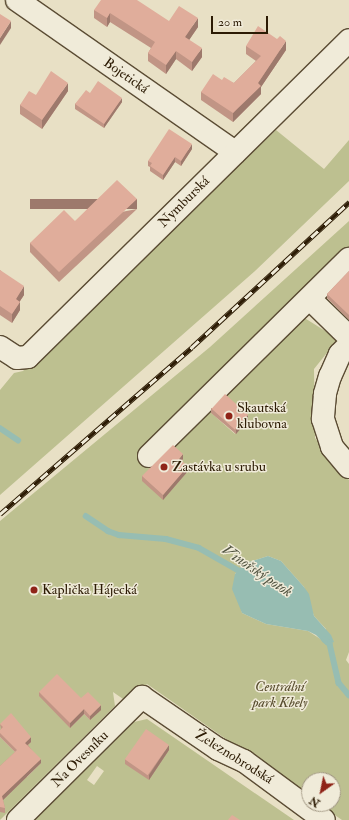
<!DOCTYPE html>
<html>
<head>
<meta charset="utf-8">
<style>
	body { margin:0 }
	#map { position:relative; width:349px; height:820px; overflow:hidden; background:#e8e0c5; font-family:"IM FELL Double Pica",serif }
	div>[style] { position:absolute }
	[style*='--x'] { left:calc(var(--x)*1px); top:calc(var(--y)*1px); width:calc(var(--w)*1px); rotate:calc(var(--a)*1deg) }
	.green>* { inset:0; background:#bdc090 }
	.water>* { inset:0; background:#97bdb2 }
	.stream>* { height:5.5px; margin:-2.75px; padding:0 2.75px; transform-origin:2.75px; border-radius:2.75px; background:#97bdb2 }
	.roads { filter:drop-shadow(1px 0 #5b4c34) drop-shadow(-1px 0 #5b4c34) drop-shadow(0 1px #5b4c34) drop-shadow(0 -1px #5b4c34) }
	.minor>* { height:22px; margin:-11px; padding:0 11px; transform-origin:11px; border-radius:11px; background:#f0ebd9 }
	.rail>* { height:4.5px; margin-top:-2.25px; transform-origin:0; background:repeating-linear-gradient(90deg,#f0ebd9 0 9px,#2c1b04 0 18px); box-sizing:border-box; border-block:1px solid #2c1b04 }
	.wall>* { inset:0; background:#c19585 }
	.shaded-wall>* { inset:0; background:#9d796c; transform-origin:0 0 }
	.building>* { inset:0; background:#e0ad9b; transform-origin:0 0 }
	.dots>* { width:11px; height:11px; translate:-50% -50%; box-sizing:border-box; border:2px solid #f0ebd9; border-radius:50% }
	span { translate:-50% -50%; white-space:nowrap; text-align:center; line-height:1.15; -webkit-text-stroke:3px #f0ebd9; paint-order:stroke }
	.street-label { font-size:14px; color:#2c1b04 }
	.poi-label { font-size:14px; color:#2c1b04 }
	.left { translate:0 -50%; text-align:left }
	.park-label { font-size:14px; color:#584d2e; font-style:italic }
	.water-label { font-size:15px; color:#515441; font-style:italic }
	.north { position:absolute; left:301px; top:772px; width:40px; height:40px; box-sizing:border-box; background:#f0ebd9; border:1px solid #a29884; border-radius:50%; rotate:213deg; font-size:11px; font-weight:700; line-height:16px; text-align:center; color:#2c1b04 }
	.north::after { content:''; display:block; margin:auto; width:14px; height:18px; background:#8f2418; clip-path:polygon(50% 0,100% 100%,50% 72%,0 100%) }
	.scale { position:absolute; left:211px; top:16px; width:57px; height:18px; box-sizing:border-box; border:2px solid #2c1b04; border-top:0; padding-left:5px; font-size:12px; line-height:14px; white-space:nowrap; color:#2c1b04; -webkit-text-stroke:3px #f0ebd9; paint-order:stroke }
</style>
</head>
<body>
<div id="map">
	<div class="green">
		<i style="clip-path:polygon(276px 130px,324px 169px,349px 140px,349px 181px,255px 271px,0 495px,0 390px,14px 373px,23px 371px)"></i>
		<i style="clip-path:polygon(evenodd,349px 221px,349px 255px,295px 312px,338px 339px,314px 369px,315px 438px,349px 480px,349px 652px,346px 660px,349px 664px,349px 820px,342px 820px,319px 804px,333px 804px,333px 780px,309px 780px,309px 797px,147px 684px,126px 701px,113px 692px,115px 706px,0 820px,0 737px,17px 754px,11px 760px,27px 777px,41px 763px,0 729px,3px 731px,0 734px,0 521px,210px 347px,349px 221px,222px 397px,235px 434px,209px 411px,222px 397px,349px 221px,268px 556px,281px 561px,304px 587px,314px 616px,326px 629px,322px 640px,308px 631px,266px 624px,242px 613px,235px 574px,243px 564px,268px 556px,349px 221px,81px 703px,90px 720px,84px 714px,70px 728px,81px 703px)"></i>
		<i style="clip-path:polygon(evenodd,147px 719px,294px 820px,35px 820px,134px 722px,147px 719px,97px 766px,104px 771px,94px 785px,87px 780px,97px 766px)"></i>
	</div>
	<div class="water">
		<i style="clip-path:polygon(268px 556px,281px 561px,304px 587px,309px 594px,314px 616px,331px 635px,334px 642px,326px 645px,316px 635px,308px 631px,266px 624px,242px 613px,232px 589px,235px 574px,243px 564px)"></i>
	</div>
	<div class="stream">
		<i style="--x:0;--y:428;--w:22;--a:34"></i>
		<i style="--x:86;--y:516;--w:27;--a:34"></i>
		<i style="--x:108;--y:531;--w:12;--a:20"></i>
		<i style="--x:119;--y:535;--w:47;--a:4.9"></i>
		<i style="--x:166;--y:539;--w:34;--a:15"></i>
		<i style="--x:199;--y:548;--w:51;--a:29.6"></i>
		<i style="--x:325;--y:640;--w:6;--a:39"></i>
		<i style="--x:330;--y:644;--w:40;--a:77"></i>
		<i style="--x:339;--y:683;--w:16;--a:50"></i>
	</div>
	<div class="roads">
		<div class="minor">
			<i style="--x:17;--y:0;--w:266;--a:34.9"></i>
			<i style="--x:310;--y:299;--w:54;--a:44.3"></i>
			<i style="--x:349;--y:345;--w:13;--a:135"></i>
			<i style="--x:340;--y:354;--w:24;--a:114"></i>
			<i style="--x:330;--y:376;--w:19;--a:106"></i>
			<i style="--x:325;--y:394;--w:25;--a:95"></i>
			<i style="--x:323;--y:419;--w:29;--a:72"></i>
			<i style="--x:332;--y:447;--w:26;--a:50"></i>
			<i style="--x:0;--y:347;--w:20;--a:33"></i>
			<i style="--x:17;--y:358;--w:11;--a:-5"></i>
			<i style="--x:28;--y:357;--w:451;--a:-44.6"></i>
			<i style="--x:149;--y:456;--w:281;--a:-44.6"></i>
			<i style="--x:18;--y:820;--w:175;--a:-44.8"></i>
			<i style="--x:142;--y:697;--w:92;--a:34.4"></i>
			<i style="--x:218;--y:749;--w:29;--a:25"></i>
			<i style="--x:244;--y:761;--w:99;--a:36.4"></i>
		</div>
	</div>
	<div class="rail">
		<i style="--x:0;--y:514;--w:254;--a:-41"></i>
		<i style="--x:192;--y:347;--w:214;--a:-42.7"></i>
	</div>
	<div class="wall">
		<i style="clip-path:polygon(94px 10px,198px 27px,189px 40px,202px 57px,192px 71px,176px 59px,166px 74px,148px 61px,148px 53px,151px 48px,110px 22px,107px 27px,94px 18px)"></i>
		<i style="clip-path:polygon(246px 46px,286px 50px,261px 87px,261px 94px,233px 122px,201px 100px,201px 92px,222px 80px,234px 83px,256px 61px,246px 54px)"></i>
		<i style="clip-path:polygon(68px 91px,42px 129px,20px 114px,20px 105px,36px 95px)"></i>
		<i style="clip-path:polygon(90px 93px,122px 102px,104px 128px,75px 109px,75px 104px)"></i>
		<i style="clip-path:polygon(192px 149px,181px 166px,175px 162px,163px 180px,150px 171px,150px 167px,148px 166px,148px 161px)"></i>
		<i style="clip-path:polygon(137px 209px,59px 282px,30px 252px,30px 243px,75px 221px)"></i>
		<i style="clip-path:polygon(0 270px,24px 295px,20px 301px,20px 310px,12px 323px,0 315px)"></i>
		<i style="clip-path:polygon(349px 271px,349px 320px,327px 298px,327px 294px)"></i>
		<i style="clip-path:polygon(211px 408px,248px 420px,236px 434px,211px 413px)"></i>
		<i style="clip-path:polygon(183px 459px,182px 461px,188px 471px,163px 500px,142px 481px,142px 476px)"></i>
		<i style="clip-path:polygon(39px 692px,81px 698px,101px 710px,90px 720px,84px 714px,70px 728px,39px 696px)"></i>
		<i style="clip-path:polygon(0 724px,31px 742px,28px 745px,41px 763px,3px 800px,5px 808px,5px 813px,0 812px,0 766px,15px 752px,0 737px,0 730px,1px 729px)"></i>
		<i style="clip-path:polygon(169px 750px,149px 780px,125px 764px,125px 759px)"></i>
	</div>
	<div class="shaded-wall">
		<i style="clip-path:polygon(110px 13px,110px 22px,107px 27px,107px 18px)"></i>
		<i style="clip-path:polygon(198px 18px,198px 27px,185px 46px,185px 37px)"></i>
		<i style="clip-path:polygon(11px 21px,11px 28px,0 45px,0 38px)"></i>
		<i style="clip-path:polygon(286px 41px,286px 50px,261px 87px,261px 94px,233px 122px,233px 113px,258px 83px)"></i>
		<i style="clip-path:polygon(202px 48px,202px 57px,192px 71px,192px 62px)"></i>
		<i style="clip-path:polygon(176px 51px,176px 59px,166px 74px,166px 65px)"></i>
		<i style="clip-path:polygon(68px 83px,68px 91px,42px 129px,42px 120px)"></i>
		<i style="clip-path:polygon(122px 98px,122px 102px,104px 128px,104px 124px)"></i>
		<i style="clip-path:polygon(192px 144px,192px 149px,181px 166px,181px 161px)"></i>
		<i style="clip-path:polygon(175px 157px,175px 162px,163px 180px,163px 175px)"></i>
		<i style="left:137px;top:199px;width:10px;height:107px;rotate:90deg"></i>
		<i style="clip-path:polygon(24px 286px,24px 295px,16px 307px,16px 299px)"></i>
		<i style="clip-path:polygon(20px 302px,20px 310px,12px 323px,12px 314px)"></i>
		<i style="clip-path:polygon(248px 415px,248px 420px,236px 434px,236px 430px)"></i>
		<i style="clip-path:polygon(183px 454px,183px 459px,179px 463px,179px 459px)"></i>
		<i style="clip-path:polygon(188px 466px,188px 471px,163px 500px,163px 495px)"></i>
		<i style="clip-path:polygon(101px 705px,101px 710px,90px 720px,90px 716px)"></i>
		<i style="clip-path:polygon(84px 709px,84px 714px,70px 728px,70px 723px)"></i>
		<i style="clip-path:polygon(31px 737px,31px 742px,25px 747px,25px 743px)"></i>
		<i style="clip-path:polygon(169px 745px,169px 750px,149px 780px,149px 775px)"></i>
		<i style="clip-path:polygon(41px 759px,41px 763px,2px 801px,2px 796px)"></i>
	</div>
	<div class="building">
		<i style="clip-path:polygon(101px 0,137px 0,169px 21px,179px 6px,198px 18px,185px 37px,202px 48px,192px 62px,176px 51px,166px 65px,148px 53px,155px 42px,110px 13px,107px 18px,94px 10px)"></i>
		<i style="clip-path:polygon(0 14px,11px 21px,0 38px)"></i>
		<i style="clip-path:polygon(258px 26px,277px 39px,280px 36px,286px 41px,258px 83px,261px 86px,233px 113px,201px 92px,213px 74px,222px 80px,224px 77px,234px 83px,261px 56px,246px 46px)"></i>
		<i style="clip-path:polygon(51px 71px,68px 83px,42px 120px,20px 105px,29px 91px,36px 95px)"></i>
		<i style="clip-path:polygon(98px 81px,122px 98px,104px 124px,75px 104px,86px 90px,90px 93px)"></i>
		<i style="clip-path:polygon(169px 129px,192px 144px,181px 161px,175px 157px,163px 175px,150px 166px,152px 163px,148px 161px)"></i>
		<i style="clip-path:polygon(117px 180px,137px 199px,59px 272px,30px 243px,64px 210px,75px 221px)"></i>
		<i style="clip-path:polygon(0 270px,24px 286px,16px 299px,20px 302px,12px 314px,0 306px)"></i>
		<i style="clip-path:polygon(349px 271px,349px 315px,327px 294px)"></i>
		<i style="left:225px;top:394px;width:31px;height:20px;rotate:42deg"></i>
		<i style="clip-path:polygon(173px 445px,183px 454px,179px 459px,188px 466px,163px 495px,142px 476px)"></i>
		<i style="clip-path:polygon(57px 674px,81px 698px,88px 692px,101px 705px,90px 716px,84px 709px,70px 723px,39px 692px)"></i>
		<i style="clip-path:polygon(11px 713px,31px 737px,25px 743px,41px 759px,2px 796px,5px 808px,0 807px,0 766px,17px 750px,0 733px,0 730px,3px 727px,0 724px)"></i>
		<i style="left:146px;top:729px;width:28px;height:37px;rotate:35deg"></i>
		<i style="clip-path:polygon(232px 815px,240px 820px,228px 820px)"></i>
	</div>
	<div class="dots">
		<i style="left:229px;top:416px;background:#8f2418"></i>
		<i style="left:164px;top:467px;background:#8f2418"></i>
		<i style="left:34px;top:590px;background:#8f2418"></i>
	</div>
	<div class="street-label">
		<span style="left:126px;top:76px;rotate:35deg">Bojetická</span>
		<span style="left:184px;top:202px;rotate:-45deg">Nymburská</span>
		<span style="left:234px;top:757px;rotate:32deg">Železnobrodská</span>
		<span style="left:80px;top:759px;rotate:-45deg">Na Ovesníku</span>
	</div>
	<div class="poi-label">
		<span class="left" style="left:237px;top:416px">Skautská<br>klubovna</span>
		<span class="left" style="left:172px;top:467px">Zastávka u srubu</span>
		<span class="left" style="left:42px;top:590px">Kaplička Hájecká</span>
	</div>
	<div class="park-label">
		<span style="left:280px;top:695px">Centrální<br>park Kbely</span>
	</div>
	<div class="water-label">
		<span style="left:257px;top:571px;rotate:34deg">Vinořský potok</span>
	</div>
	<div class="north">N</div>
	<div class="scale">20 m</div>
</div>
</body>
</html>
